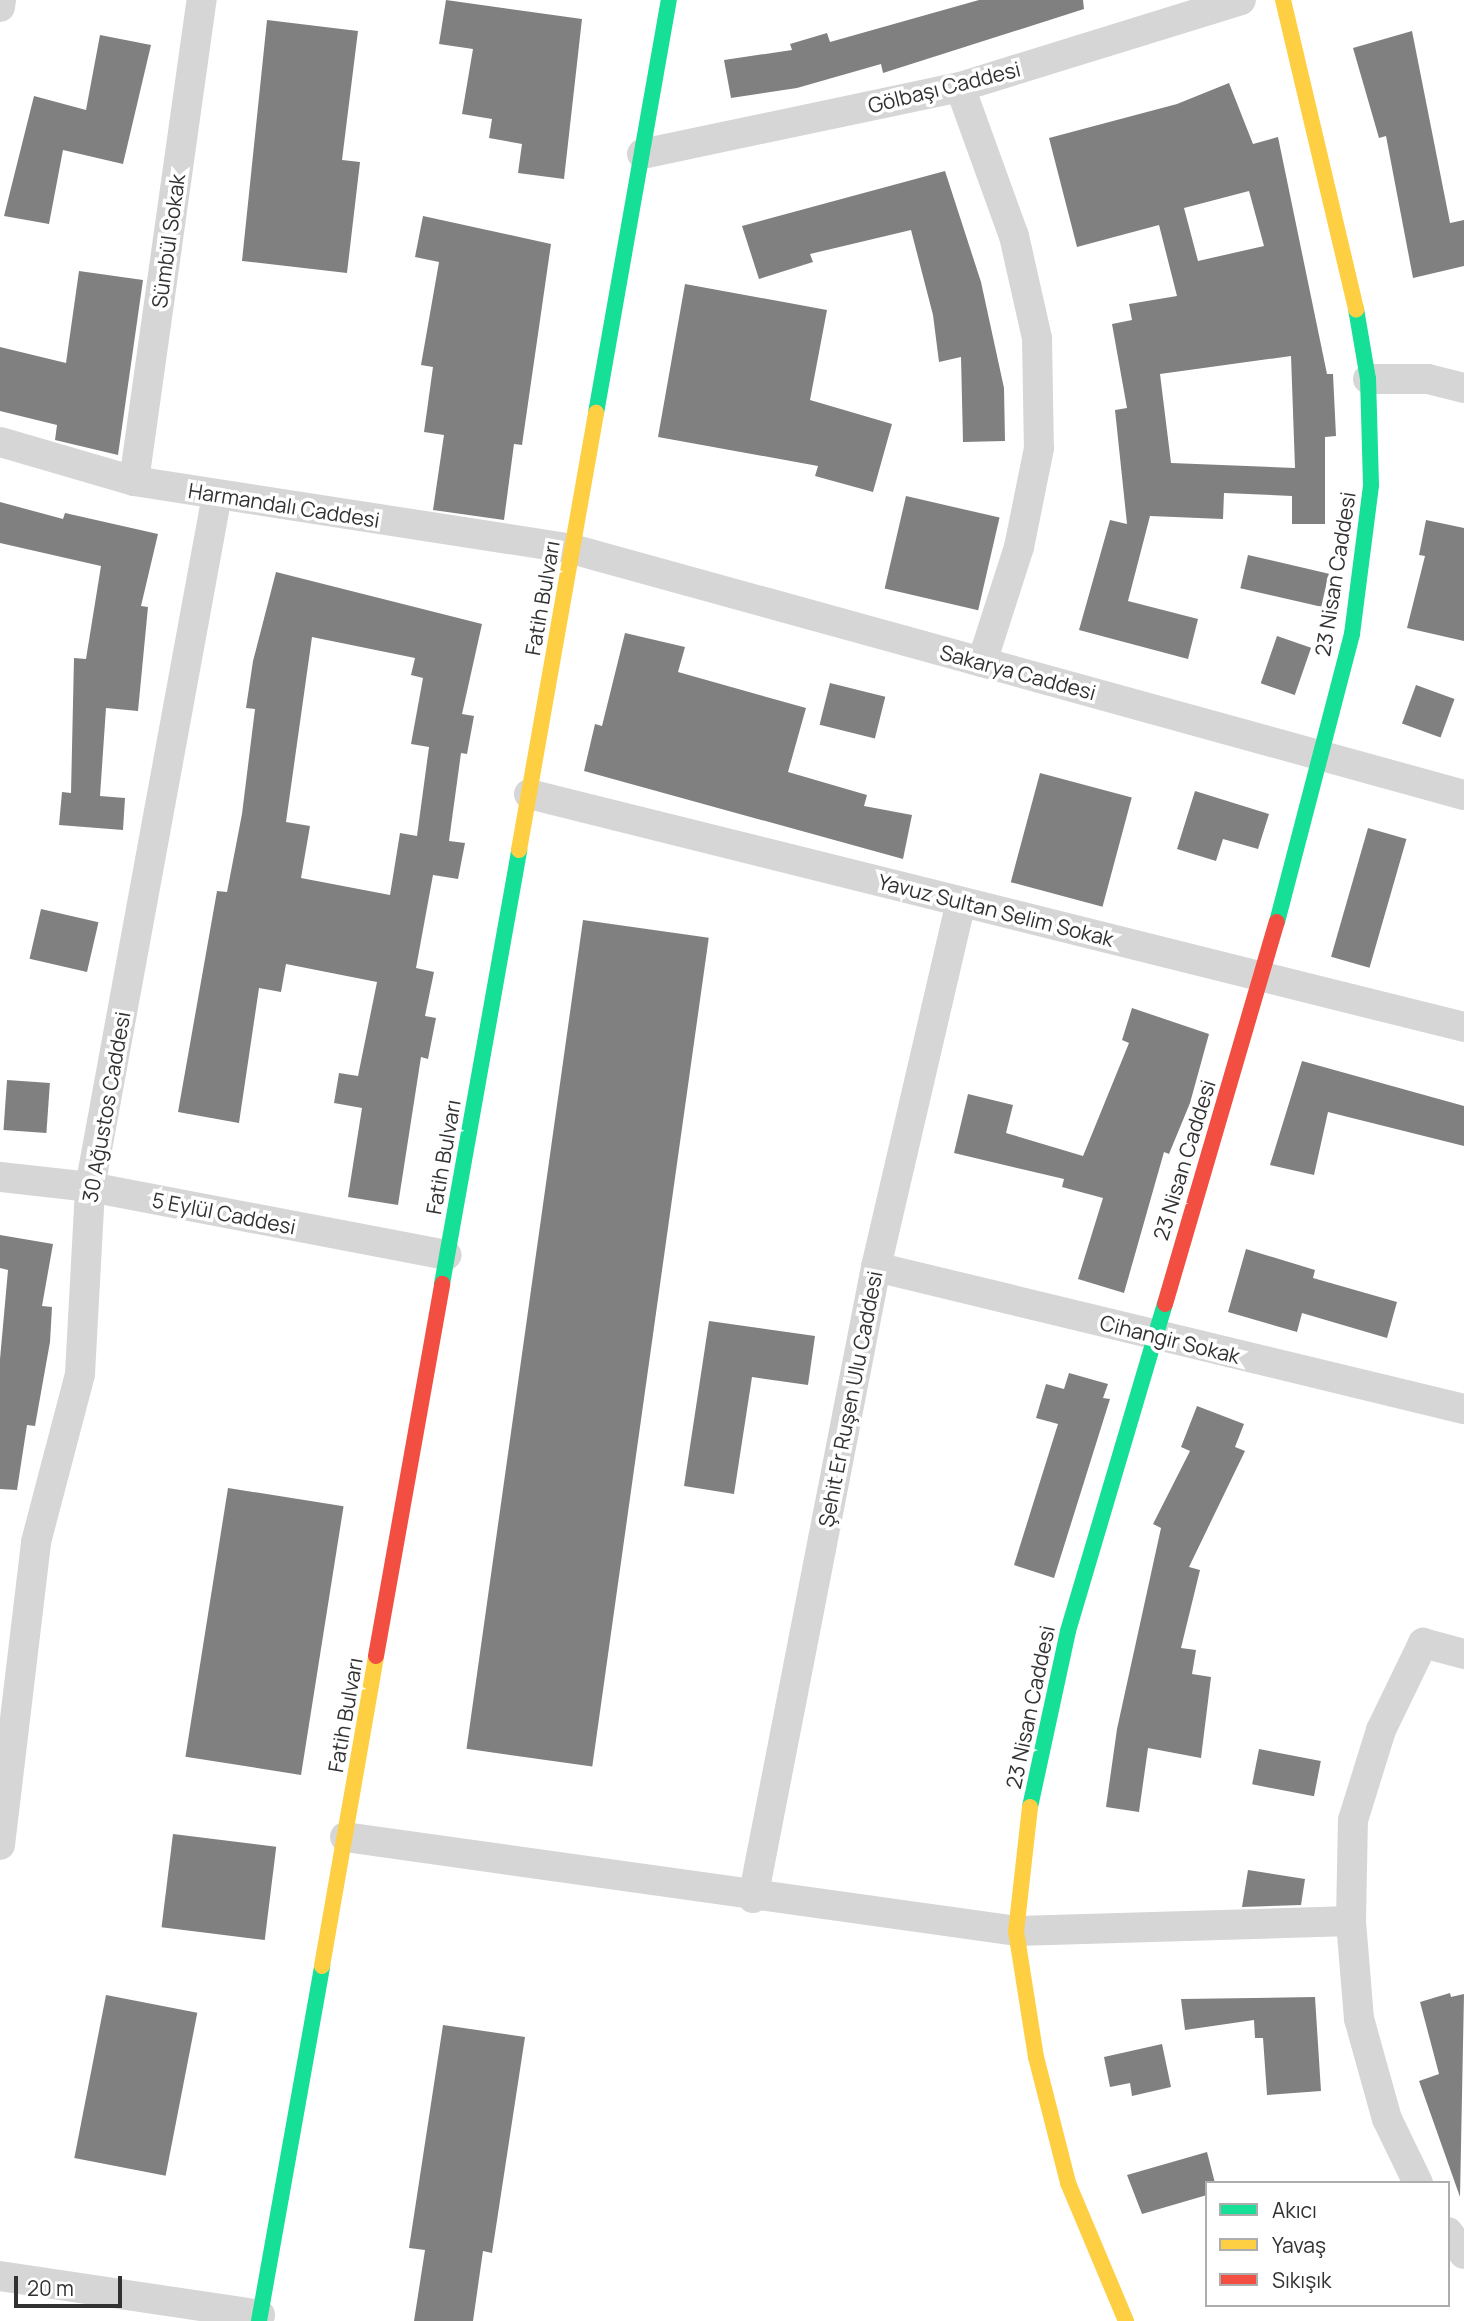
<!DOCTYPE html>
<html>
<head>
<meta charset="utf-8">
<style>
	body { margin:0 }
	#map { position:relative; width:1464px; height:2321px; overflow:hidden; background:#fff; font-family:Manrope,sans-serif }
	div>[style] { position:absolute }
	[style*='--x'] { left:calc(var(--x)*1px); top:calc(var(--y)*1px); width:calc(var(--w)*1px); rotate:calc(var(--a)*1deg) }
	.building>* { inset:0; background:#808080; transform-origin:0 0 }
	.street>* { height:30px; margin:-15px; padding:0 15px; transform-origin:15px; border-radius:15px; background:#d6d6d6 }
	.fast>* { height:16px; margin:-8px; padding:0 8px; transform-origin:8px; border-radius:8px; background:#16e098 }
	.slow>* { height:16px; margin:-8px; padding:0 8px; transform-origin:8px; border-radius:8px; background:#ffcf43 }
	.jam>* { height:16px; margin:-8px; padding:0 8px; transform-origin:8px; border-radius:8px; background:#f24e42 }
	span { translate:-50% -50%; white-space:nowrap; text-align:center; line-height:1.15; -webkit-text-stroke:7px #fff; paint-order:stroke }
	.street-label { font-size:21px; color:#323232 }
	.legend { position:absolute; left:1205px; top:2181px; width:245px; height:126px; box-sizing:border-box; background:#fff; border:2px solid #adadad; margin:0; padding:9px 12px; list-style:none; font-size:21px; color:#323232 }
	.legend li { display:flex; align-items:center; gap:14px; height:35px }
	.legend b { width:35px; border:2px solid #adadad }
	.scale { position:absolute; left:14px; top:2276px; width:108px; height:32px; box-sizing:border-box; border:4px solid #323232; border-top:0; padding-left:9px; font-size:21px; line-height:24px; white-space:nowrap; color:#323232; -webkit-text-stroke:5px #fff; paint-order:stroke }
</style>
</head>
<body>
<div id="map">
	<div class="building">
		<i style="clip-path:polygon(446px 0,582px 19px,564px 179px,518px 173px,522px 144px,489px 138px,492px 119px,462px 114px,473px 49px,439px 44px)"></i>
		<i style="clip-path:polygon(979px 0,1083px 0,1084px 9px,883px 73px,881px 64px,797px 88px,731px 98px,724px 60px,792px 50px,790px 44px,827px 33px,830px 42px)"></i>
		<i style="clip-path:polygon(267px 20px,358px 31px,342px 160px,360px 162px,347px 273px,242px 261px)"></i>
		<i style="clip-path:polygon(1412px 31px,1450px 223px,1464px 220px,1464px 266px,1413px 278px,1386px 136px,1379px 138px,1353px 48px)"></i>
		<i style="clip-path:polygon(100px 35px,151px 45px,123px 164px,63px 150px,49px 224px,4px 216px,34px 96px,86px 110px)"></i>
		<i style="clip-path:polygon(evenodd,1229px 83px,1253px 144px,1278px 137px,1327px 374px,1333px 374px,1336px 436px,1325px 437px,1325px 524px,1292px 524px,1292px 496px,1224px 493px,1223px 519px,1150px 516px,1128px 601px,1198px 619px,1188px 659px,1079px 630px,1110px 520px,1127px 524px,1115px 410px,1127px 408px,1112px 324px,1132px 320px,1129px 304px,1177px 296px,1159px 225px,1077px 247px,1049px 138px,1177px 104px,1229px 83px,1249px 191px,1264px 246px,1198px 261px,1184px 208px,1249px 191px,1229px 83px,1291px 356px,1295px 468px,1171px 463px,1160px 374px,1291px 356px)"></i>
		<i style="clip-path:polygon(945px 171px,981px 282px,1004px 388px,1005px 441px,963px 442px,961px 357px,939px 362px,933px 315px,911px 230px,810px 254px,813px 262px,759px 279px,742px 226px)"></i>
		<i style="clip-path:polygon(423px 216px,551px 244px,522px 445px,514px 444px,504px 520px,433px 510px,444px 435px,424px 432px,433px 367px,421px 365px,439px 262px,415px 257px)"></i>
		<i style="clip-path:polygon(79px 271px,143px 280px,118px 455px,55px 440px,57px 425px,0 411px,0 347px,66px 363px)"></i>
		<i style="clip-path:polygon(685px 284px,827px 310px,810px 400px,892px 424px,873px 492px,815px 476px,818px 466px,658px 437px)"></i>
		<i style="left:906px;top:496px;width:96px;height:95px;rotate:13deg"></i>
		<i style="clip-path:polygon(0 502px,63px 519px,65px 513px,158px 534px,141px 606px,148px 607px,138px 711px,106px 708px,100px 796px,125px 798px,123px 830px,59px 825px,62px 792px,71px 793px,74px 658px,86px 659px,101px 566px,0 543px)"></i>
		<i style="clip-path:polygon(1426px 520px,1464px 528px,1464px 641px,1407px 628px,1425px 556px,1419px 555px)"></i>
		<i style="left:1248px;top:555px;width:83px;height:34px;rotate:13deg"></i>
		<i style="clip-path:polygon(evenodd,276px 572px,482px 624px,462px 714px,474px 716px,467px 754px,461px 753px,449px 841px,465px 843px,458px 879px,433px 875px,416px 968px,434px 972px,425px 1016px,436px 1018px,428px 1059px,421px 1057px,398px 1205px,348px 1197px,362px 1108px,334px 1103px,339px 1073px,358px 1076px,377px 982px,286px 964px,281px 992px,259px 988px,239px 1123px,178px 1112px,217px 891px,227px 892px,242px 814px,255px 709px,246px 708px,253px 661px,276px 572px,312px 637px,415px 658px,411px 675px,423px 678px,411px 744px,429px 747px,417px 836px,400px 833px,390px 895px,301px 878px,310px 826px,286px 822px,312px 637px)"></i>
		<i style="clip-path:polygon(625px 633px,685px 647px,678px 672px,806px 708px,788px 772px,867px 795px,864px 806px,912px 815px,903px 859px,584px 771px,595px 724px,602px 726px)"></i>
		<i style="left:1277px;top:636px;width:36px;height:50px;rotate:19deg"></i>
		<i style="left:830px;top:683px;width:57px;height:43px;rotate:14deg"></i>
		<i style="left:1416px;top:685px;width:41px;height:41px;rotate:20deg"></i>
		<i style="left:1040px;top:773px;width:95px;height:113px;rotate:15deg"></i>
		<i style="clip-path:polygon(1195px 791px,1269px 814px,1258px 849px,1223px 839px,1216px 861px,1177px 849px)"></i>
		<i style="left:1368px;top:828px;width:40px;height:134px;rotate:16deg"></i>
		<i style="left:41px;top:909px;width:59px;height:51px;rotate:13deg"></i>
		<i style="left:583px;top:920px;width:127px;height:837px;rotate:8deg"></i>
		<i style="clip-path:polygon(1132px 1008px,1209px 1034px,1190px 1103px,1169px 1154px,1164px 1152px,1124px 1293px,1078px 1279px,1103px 1198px,1062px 1187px,1064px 1179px,954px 1153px,968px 1094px,1013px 1105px,1006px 1133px,1083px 1156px,1129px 1043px,1122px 1040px)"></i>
		<i style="clip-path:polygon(1302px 1061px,1464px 1106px,1464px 1146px,1328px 1112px,1314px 1175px,1270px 1165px)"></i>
		<i style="left:7px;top:1080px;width:43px;height:50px;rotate:4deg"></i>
		<i style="clip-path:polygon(0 1235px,53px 1244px,42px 1306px,52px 1307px,50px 1342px,35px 1426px,27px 1425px,17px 1490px,0 1489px,0 1359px,8px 1270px,0 1268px)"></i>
		<i style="clip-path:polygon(1246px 1249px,1315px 1270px,1313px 1278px,1397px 1302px,1387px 1338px,1302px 1313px,1297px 1332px,1228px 1312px)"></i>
		<i style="clip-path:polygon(709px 1321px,815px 1336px,808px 1385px,752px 1377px,734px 1494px,684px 1486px)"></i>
		<i style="clip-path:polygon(1069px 1373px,1108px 1384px,1103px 1398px,1110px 1399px,1054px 1578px,1014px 1565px,1058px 1424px,1036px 1418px,1046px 1384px,1064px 1389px)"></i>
		<i style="clip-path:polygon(1197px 1406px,1244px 1424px,1235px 1447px,1245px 1451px,1189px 1567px,1200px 1570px,1181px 1648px,1196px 1650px,1192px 1674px,1211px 1677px,1201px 1758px,1148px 1748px,1139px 1812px,1106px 1807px,1117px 1729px,1161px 1528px,1153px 1524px,1190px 1451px,1181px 1447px)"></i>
		<i style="left:228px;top:1488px;width:117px;height:272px;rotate:9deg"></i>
		<i style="left:1259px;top:1749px;width:63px;height:36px;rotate:11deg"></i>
		<i style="left:173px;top:1834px;width:104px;height:94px;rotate:7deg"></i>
		<i style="clip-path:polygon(1248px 1870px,1305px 1879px,1301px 1905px,1242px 1907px)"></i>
		<i style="clip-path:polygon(1450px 1993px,1451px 1997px,1464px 1994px,1460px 2197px,1419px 2081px,1439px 2074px,1420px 2002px)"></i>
		<i style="left:106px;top:1995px;width:93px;height:166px;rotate:11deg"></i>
		<i style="clip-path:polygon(1315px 1997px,1321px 2091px,1267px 2095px,1263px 2038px,1255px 2038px,1254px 2020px,1185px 2030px,1181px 1999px)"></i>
		<i style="clip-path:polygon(443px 2025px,525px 2037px,492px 2253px,483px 2251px,473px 2321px,414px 2321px,425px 2250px,409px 2248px)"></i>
		<i style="clip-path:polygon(1162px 2044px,1171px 2087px,1132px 2096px,1130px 2083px,1110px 2087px,1104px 2057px)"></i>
		<i style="clip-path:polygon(1207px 2152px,1215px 2183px,1207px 2183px,1207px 2195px,1142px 2214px,1127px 2175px)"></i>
	</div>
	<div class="street">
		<i style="--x:0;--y:7;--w:7;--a:-82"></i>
		<i style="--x:960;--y:87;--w:158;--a:70.1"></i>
		<i style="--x:1014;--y:236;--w:105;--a:77.3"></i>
		<i style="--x:1037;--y:338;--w:110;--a:89"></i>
		<i style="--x:1039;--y:448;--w:101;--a:101.4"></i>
		<i style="--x:1019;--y:547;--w:121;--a:107.8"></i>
		<i style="--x:642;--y:154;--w:325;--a:-11.9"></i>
		<i style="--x:960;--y:87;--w:294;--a:-17.2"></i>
		<i style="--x:1368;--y:379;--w:60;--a:0"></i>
		<i style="--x:1428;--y:379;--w:37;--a:14"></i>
		<i style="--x:0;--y:442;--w:140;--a:16.2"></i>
		<i style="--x:134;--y:481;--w:443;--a:8.8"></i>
		<i style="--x:572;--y:549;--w:925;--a:15.42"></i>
		<i style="--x:134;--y:481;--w:486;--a:-82"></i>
		<i style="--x:529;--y:794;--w:964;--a:13.99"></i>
		<i style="--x:0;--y:1177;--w:91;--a:6.3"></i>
		<i style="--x:90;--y:1187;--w:363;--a:10.8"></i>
		<i style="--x:876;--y:1267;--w:605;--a:13.58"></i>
		<i style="--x:345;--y:1837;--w:678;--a:7.97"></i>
		<i style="--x:1016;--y:1931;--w:335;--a:-1.7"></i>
		<i style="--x:0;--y:1845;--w:305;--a:-83.2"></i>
		<i style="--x:36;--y:1542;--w:174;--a:-75.3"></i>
		<i style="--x:80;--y:1374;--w:187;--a:-86.9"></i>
		<i style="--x:90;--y:1187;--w:704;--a:-79.6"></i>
		<i style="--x:753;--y:1898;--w:643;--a:-78.97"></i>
		<i style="--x:876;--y:1267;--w:375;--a:-76.9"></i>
		<i style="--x:1418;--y:2183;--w:71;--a:-115.8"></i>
		<i style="--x:1387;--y:2119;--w:104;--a:-105.6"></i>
		<i style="--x:1359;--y:2019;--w:98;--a:-94.7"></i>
		<i style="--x:1351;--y:1921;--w:101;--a:-88.9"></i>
		<i style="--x:1353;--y:1820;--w:94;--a:-72.7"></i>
		<i style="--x:1381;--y:1730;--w:97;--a:-64.2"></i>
		<i style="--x:1423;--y:1643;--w:42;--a:15"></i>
		<i style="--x:1448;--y:2232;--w:27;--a:54"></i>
		<i style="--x:0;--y:2276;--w:263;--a:8.5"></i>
	</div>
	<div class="fast">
		<i style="--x:596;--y:413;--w:419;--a:-80"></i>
		<i style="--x:1277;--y:922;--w:298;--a:-75.4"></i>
		<i style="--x:1352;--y:634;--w:150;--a:-82.7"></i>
		<i style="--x:1371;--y:485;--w:106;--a:-91.6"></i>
		<i style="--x:1368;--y:379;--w:71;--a:-99.7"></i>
		<i style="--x:442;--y:1284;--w:441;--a:-79.9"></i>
		<i style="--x:1030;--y:1807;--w:180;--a:-77.8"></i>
		<i style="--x:1068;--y:1631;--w:341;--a:-73.5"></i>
		<i style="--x:259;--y:2321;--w:361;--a:-79.9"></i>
	</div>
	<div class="slow">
		<i style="--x:1283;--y:0;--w:318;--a:76.7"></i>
		<i style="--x:519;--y:850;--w:444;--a:-80"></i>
		<i style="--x:1030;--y:1807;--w:125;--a:96.4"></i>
		<i style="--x:1016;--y:1931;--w:128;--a:81"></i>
		<i style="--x:1036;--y:2057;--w:130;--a:75.7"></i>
		<i style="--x:1068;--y:2183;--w:150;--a:67.2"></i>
		<i style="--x:322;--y:1966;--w:315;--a:-80.1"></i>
	</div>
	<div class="jam">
		<i style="--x:1165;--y:1304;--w:398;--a:-73.7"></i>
		<i style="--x:376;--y:1656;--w:378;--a:-79.9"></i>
	</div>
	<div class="street-label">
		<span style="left:944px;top:87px;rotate:-14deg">Gölbaşı Caddesi</span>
		<span style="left:168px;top:241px;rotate:-82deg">Sümbül Sokak</span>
		<span style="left:284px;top:505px;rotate:9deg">Harmandalı Caddesi</span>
		<span style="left:1335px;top:574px;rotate:-81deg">23 Nisan Caddesi</span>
		<span style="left:542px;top:598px;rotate:-80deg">Fatih Bulvarı</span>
		<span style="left:1018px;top:672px;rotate:15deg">Sakarya Caddesi</span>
		<span style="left:996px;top:910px;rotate:14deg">Yavuz Sultan Selim Sokak</span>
		<span style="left:106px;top:1107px;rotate:-80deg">30 Ağustos Caddesi</span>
		<span style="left:443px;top:1157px;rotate:-80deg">Fatih Bulvarı</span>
		<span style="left:1184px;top:1160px;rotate:-73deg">23 Nisan Caddesi</span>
		<span style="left:224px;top:1213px;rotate:11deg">5 Eylül Caddesi</span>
		<span style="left:1170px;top:1339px;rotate:14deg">Cihangir Sokak</span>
		<span style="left:850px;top:1399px;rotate:-79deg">Şehit Er Ruşen Ulu Caddesi</span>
		<span style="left:1030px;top:1707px;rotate:-78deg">23 Nisan Caddesi</span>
		<span style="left:345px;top:1715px;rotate:-80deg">Fatih Bulvarı</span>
	</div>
	<ul class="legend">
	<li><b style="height:9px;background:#16e098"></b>Akıcı</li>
	<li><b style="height:9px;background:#ffcf43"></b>Yavaş</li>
	<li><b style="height:9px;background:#f24e42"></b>Sıkışık</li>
	</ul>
	<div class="scale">20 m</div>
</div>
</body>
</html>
